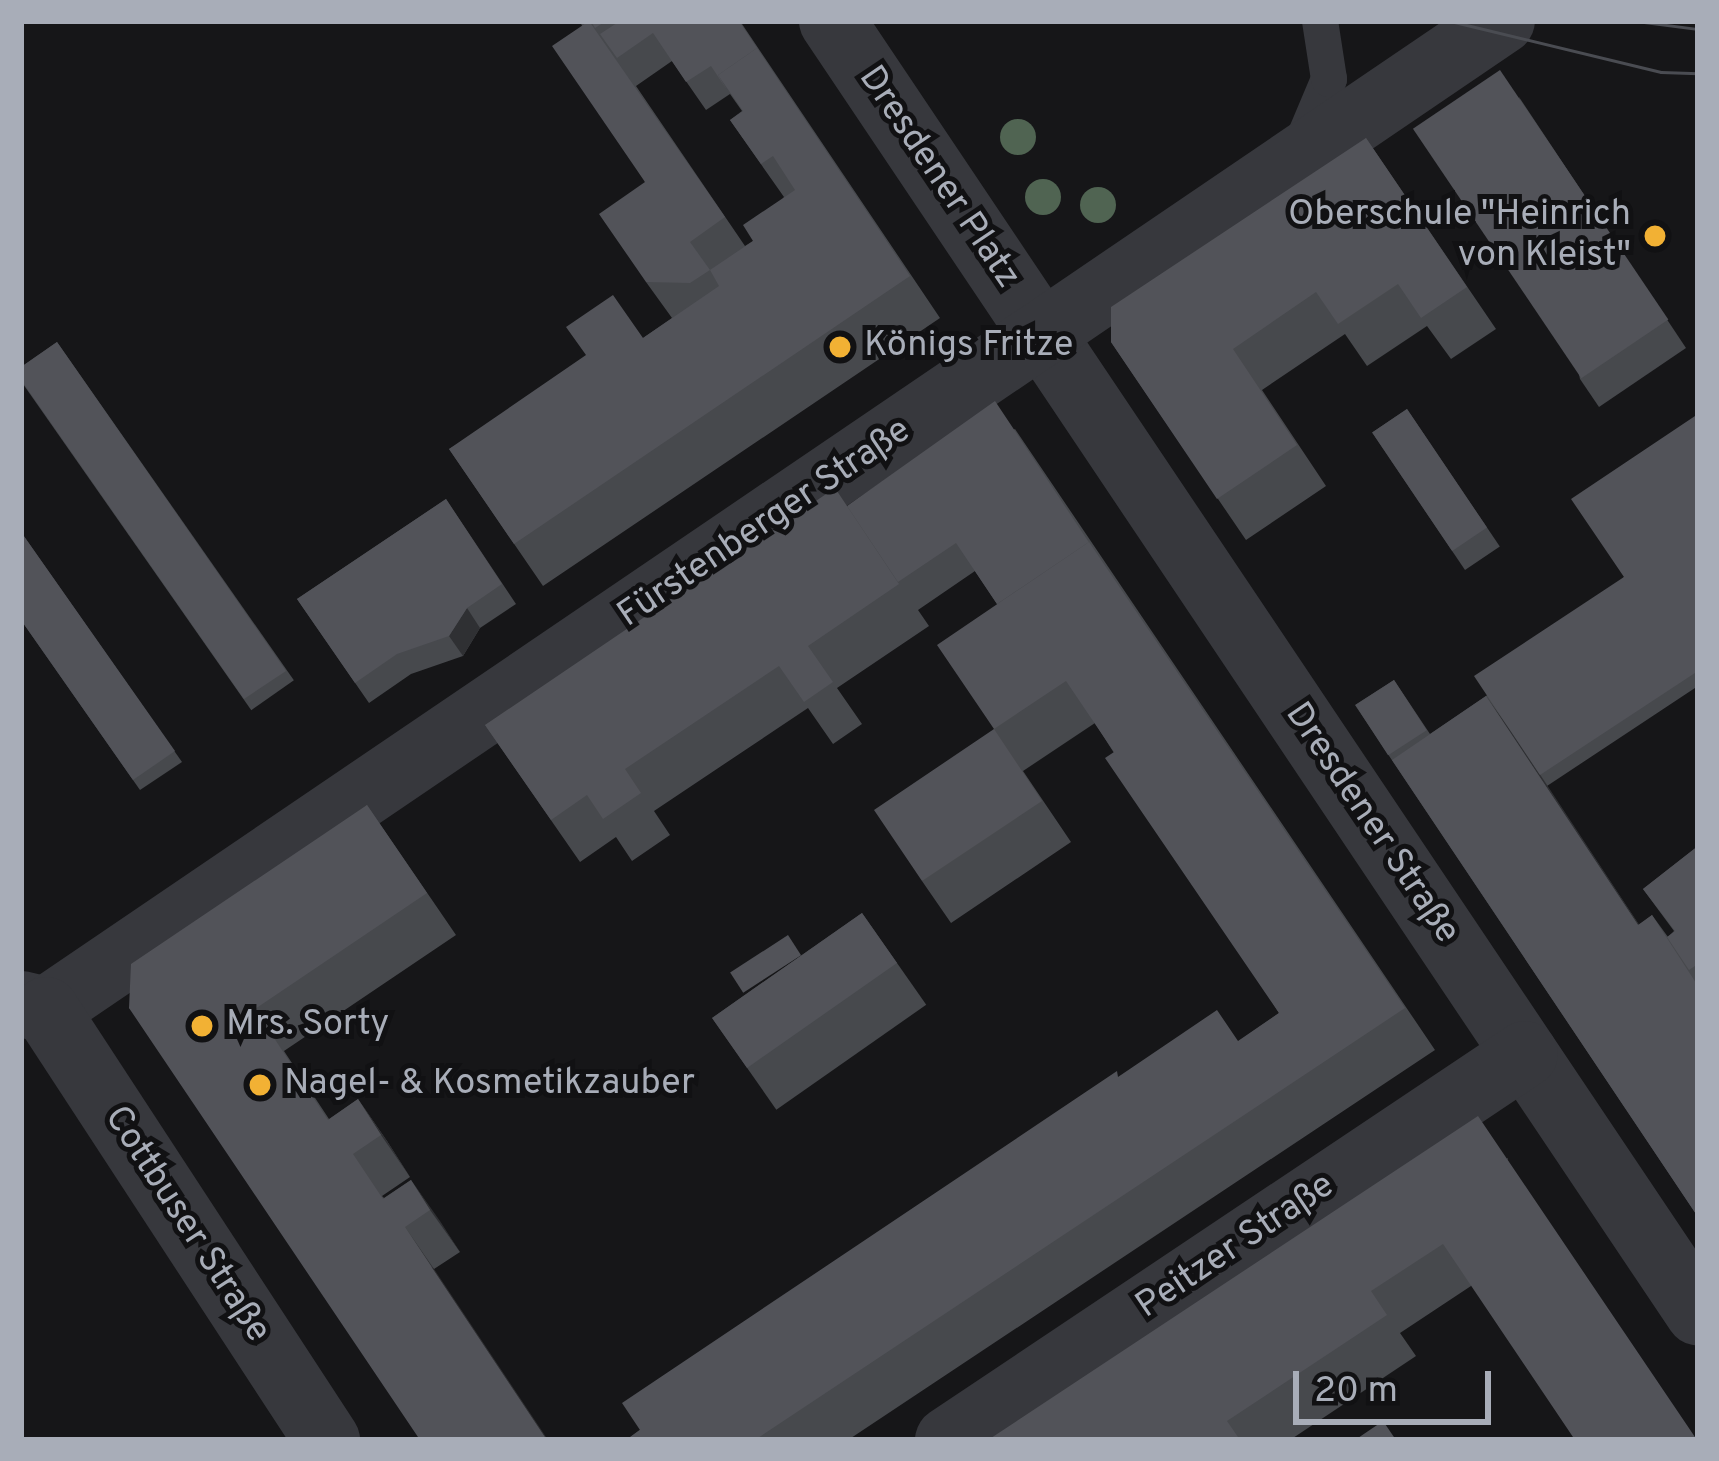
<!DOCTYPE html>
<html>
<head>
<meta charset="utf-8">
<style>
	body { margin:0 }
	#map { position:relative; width:1719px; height:1461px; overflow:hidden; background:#161618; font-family:Overpass,sans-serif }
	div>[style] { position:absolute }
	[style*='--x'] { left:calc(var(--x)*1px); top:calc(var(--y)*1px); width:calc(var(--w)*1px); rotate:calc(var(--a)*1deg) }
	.lane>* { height:36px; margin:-18px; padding:0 18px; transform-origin:18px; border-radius:18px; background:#37383d }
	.street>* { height:66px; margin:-33px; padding:0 33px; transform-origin:33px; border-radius:33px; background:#37383d }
	.tram>* { height:3px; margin:-1.5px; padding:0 1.5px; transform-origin:1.5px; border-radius:1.5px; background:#4a4c52 }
	.trees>* { width:36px; height:36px; margin:-18px; border-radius:50%; background:#506452 }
	.wall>* { inset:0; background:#47494d; transform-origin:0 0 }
	.shaded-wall>* { inset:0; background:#2f3033 }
	.building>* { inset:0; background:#525359; transform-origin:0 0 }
	.dots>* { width:33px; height:33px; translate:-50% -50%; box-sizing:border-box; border:6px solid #111113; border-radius:50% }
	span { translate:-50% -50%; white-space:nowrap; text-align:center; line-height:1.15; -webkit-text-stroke:10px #111113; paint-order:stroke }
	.street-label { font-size:36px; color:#a8adb8 }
	.poi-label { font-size:36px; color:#a8adb8 }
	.right { translate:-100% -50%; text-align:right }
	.left { translate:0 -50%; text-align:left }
	.frame { position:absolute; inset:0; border:24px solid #a8adb8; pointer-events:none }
	.scale { position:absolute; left:1293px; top:1371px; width:198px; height:54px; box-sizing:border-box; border:6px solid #a8adb8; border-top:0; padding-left:15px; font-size:36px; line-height:42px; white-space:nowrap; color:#a8adb8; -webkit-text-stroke:9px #111113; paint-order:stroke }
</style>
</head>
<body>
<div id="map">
	<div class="lane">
		<i style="--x:1300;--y:148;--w:75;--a:-67.2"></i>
		<i style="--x:1329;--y:79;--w:59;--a:-98.8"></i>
	</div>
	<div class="street">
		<i style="--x:832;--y:21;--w:1555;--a:56.15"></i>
		<i style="--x:21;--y:1004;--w:26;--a:13"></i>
		<i style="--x:46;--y:1010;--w:1760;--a:-34.19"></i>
		<i style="--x:46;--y:1010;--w:514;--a:56.84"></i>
		<i style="--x:948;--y:1440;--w:694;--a:-33.78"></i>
	</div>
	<div class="tram">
		<i style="--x:1450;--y:21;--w:217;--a:13.6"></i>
		<i style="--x:1661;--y:72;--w:37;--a:2"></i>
		<i style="--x:1636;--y:21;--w:63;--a:7.4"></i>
	</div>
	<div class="trees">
		<i style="left:1018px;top:137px"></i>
		<i style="left:1043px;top:197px"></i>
		<i style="left:1098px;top:205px"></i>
	</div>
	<div class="wall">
		<i style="clip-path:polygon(evenodd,580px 21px,740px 21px,940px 318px,543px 586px,449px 449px,643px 338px,672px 318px,646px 282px,645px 182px,580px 21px,672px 61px,706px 110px,730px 94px,742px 111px,730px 120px,784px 197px,753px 241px,745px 246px,636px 86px,672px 61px)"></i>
		<i style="clip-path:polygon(1519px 97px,1686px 348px,1599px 407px,1580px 379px)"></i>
		<i style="clip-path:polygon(1366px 138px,1496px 329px,1451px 359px,1427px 326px,1367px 366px,1345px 334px,1262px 390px,1326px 486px,1246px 540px,1111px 342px)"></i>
		<i style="left:57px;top:342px;width:413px;height:52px;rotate:55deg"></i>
		<i style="left:1407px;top:409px;width:166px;height:42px;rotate:56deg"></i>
		<i style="clip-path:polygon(1698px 414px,1698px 686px,1547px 786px,1639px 925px,1652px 915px,1668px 937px,1674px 931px,1643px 889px,1698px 846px,1698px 1217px,1355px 705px,1394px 680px,1430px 734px,1486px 696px,1624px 577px)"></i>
		<i style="clip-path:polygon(1015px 429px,1435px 1050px,848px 1440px,626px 1440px,1120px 1076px,1239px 1041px,1279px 1013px,1095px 723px,1023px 771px,1071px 842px,951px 923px,922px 881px,994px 729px,997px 604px,975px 571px,918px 610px,929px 626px,837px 688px,862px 724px,833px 744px,808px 708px,654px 811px,670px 835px,632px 861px,616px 837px,580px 862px,485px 725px,848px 506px)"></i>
		<i style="clip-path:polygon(446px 499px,516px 604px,480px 628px,463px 656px,411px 674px,369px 703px,297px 599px)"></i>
		<i style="clip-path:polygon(21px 532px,182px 762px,140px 790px,21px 620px)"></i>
		<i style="clip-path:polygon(367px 805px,456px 935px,284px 1051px,329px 1119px,358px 1099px,387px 1141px,410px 1177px,382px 1196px,384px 1198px,411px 1180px,460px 1252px,434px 1269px,129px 1008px)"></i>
		<i style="left:862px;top:913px;width:112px;height:183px;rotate:55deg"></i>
		<i style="clip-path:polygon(1508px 1158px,1471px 1286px,1400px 1333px,1416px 1356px,1290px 1440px,988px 1440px)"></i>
	</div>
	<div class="shaded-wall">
		<i style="clip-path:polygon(467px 608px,480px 628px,463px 656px,449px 636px)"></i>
		<i style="clip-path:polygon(1486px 696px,1516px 738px,1667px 967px,1638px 925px)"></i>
		<i style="clip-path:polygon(358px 1099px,387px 1141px,410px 1177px,381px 1135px)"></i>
		<i style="clip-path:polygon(411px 1180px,440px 1221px,460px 1252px,430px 1210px)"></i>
		<i style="clip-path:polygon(405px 1227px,434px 1269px,548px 1440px,547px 1440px)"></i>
	</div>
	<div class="building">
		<i style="clip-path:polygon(589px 21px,725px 217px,690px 242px,710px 270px,753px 241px,743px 225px,795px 190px,773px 156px,761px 164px,730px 120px,743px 111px,718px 75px,757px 48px,910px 276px,514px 544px,449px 449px,586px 355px,566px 327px,613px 295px,643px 338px,719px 286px,710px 270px,690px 283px,646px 282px,599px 214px,645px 182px,552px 46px)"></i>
		<i style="clip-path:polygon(591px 21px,606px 21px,595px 28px)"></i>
		<i style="clip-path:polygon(620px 21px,739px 21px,767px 63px,757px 48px,718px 75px,727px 90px,711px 66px,686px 82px,653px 33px,617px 58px,600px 34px)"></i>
		<i style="left:1500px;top:70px;width:301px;height:105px;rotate:56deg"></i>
		<i style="clip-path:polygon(1366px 138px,1467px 287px,1421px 318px,1398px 284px,1338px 324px,1316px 292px,1233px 349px,1297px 445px,1217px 499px,1111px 342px,1111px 307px)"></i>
		<i style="clip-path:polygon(57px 342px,286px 671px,244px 699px,21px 380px,21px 367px)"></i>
		<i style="clip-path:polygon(995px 401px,1098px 556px,1089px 542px,997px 604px,956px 543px,898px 582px,847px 506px)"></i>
		<i style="left:1407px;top:409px;width:143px;height:42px;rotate:56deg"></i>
		<i style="clip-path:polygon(1698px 414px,1698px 671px,1540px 775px,1474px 676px,1624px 577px,1571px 499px)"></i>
		<i style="clip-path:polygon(835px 488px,899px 584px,808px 646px,833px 682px,804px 702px,779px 666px,625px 769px,641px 793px,603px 819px,587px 795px,551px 820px,485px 725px)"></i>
		<i style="clip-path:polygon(446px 499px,502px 584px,467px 608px,449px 636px,397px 654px,355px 683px,297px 599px)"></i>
		<i style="clip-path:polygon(21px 532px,175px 751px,133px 780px,21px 620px)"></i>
		<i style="clip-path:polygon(1089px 542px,1405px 1008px,755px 1440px,626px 1440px,640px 1430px,622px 1403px,1117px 1071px,1118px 1077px,1217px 1010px,1238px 1041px,1279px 1013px,1105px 758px,1114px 752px,1066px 681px,994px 729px,1042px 801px,922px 881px,874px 810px,994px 729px,937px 645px)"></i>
		<i style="left:1394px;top:680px;width:60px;height:46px;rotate:57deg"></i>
		<i style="clip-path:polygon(1486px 696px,1638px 925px,1652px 915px,1698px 986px,1698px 1217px,1392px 760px)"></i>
		<i style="clip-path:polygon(367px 805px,427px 893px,255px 1009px,328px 1120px,358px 1099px,381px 1135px,353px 1154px,383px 1199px,411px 1180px,430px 1210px,405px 1227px,547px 1440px,420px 1440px,129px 1008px,131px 964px)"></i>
		<i style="clip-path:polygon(1698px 846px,1698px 964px,1689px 970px,1667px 937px,1675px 931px,1643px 889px)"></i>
		<i style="left:862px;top:913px;width:61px;height:183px;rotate:55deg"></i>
		<i style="left:788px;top:935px;width:24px;height:69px;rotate:57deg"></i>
		<i style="clip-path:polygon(1478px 1116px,1697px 1440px,1575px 1440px,1443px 1244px,1371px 1291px,1387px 1315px,1227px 1421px,1238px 1437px,1233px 1440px,988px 1440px)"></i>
		<i style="clip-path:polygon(1383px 1421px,1396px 1440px,1355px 1440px)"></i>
	</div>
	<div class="dots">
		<i style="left:1655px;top:236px;background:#f2b134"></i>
		<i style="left:840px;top:347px;background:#f2b134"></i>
		<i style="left:202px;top:1026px;background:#f2b134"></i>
		<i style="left:260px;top:1085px;background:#f2b134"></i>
	</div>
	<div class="street-label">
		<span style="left:938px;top:178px;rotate:56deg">Dresdener Platz</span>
		<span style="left:765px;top:524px;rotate:-34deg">Fürstenberger Straße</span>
		<span style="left:1371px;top:824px;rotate:56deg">Dresdener Straße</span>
		<span style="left:186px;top:1225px;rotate:57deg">Cottbuser Straße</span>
		<span style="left:1236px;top:1247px;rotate:-34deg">Peitzer Straße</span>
	</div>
	<div class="poi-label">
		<span class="right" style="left:1631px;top:236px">Oberschule "Heinrich<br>von Kleist"</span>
		<span class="left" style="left:864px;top:347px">Königs Fritze</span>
		<span class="left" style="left:226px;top:1026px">Mrs. Sorty</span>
		<span class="left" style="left:284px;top:1085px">Nagel- &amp; Kosmetikzauber</span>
	</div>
	<div class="frame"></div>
	<div class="scale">20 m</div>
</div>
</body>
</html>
